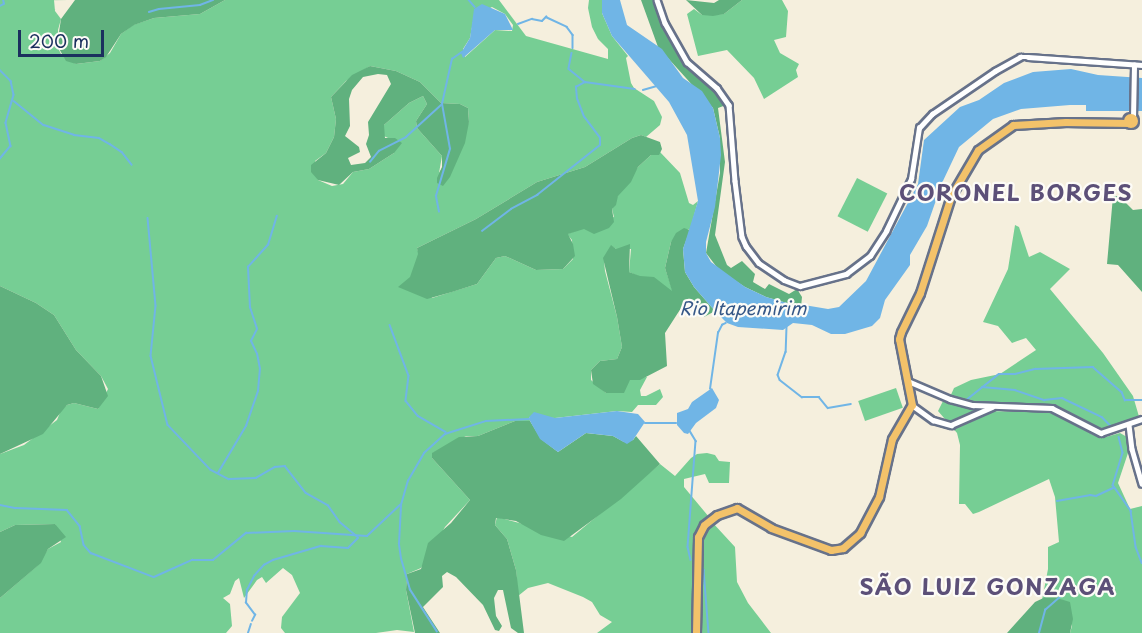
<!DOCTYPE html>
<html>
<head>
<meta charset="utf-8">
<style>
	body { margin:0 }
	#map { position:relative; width:1142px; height:633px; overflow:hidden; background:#f5efdd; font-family:"Playpen Sans",sans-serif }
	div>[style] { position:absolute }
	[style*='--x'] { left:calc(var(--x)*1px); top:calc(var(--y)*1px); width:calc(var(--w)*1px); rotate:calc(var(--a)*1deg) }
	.green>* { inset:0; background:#76ce94; transform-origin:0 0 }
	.forest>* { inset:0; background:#60b17e }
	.water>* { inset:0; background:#70b5e6 }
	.stream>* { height:1.5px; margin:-0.75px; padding:0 0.75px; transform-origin:0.75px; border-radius:0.75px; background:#70b5e6 }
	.roads { filter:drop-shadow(2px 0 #67728a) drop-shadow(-2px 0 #67728a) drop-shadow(0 2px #67728a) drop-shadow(0 -2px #67728a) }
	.minor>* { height:4.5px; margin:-2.25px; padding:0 2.25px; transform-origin:2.25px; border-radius:2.25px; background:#fff }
	.major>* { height:7px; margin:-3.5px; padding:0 3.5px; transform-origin:3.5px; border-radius:3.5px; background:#f3c26a }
	.major>.ring { margin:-3.5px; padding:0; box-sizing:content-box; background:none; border:7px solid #f3c26a; border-radius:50% }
	span { translate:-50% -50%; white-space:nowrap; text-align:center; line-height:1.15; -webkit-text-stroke:4.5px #fdfcf7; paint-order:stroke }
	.water-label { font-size:18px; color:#355787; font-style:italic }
	.district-label { font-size:22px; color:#5c5078; font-weight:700; letter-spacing:1.5px }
	.scale { position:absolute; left:18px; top:30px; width:86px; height:27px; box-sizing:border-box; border:3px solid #1b2f5e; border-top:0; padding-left:8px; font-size:18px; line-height:21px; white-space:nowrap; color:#1b2f5e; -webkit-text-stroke:4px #fdfcf7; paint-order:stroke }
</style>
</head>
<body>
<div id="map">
	<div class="green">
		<i style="clip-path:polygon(evenodd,0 0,54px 0,55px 11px,61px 19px,58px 30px,59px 50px,62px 56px,76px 64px,100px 61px,110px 53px,121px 34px,133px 25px,154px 18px,200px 14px,225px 0,499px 0,526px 36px,608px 59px,608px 49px,598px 39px,592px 27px,588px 8px,589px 0,602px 0,602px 13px,612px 36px,628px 56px,626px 58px,631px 83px,634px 88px,654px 101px,662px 117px,660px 125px,646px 137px,641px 135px,632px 138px,585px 167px,537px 182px,476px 219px,417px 248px,432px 298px,477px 284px,496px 258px,505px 256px,536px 270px,563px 269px,573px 259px,572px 240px,567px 234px,614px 217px,612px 209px,618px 195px,638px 167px,651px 155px,660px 152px,680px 173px,689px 203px,693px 205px,698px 201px,690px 230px,688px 229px,671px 242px,665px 268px,673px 292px,629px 272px,631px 249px,616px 249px,611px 246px,604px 261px,605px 271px,617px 317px,622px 347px,617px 359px,600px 361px,591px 370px,591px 380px,606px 393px,633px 378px,647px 377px,640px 390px,641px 396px,646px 396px,660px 389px,663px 397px,656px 405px,638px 405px,632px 412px,617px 411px,555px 418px,529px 417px,530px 421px,515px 421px,478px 436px,466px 436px,433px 453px,432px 458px,470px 500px,445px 527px,421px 568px,407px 574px,406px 590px,414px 632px,397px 630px,376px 633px,285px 633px,281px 628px,282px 617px,300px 593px,292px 575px,283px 568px,266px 583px,262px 577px,257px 580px,244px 598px,239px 578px,235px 581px,230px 594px,223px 598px,230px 604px,232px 626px,226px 633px,0 633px,0 598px,37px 566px,48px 549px,61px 542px,55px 524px,15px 525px,0 532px,0 454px,24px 445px,57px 420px,61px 410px,67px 405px,74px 403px,98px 409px,108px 389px,101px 376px,76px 350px,54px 315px,36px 303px,0 286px,0 0,492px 7px,505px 14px,513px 25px,512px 31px,495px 30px,465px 57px,463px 49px,470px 38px,474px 16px,492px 7px,0 0,370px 66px,396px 71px,420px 82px,441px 103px,460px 104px,468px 108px,469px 122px,439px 173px,442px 156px,417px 128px,416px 121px,427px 104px,423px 96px,409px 103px,384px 125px,384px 136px,390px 139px,394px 153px,369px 169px,353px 172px,343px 184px,332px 186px,318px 180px,315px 161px,326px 153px,334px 137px,336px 119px,331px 97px,346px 81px,370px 66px)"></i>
		<i style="clip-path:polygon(742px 0,782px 0,788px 11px,786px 37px,774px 40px,780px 53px,799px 64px,796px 70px,798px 77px,764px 99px,754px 78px,727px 50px,698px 56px,687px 14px,694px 9px,702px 15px,724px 14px)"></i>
		<i style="left:857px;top:178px;width:34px;height:43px;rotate:27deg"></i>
		<i style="clip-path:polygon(1015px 225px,1019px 227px,1029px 257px,1040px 252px,1070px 269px,1050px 289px,1103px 353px,1133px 396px,1140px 420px,1111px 431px,1098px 431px,1060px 410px,966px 404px,950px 397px,954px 388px,971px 380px,1000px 374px,1036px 350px,1026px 338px,1012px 343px,998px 326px,983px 322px,1008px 269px)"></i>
		<i style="left:896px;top:388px;width:21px;height:40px;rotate:71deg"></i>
		<i style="clip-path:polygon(944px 399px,976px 411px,1047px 412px,1066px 418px,1093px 435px,1106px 437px,1120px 433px,1127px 437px,1130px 447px,1118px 483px,1130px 509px,1142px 506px,1142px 633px,1070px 633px,1072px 626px,1064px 601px,1057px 598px,1054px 594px,1042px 600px,1048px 569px,1048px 547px,1059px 542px,1055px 497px,1049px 479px,979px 512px,973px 514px,965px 504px,959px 504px,960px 445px,957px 433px,938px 411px)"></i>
		<i style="clip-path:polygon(707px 453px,715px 455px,719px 461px,730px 462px,729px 483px,709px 483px,705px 474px,684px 479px,684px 487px,709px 517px,696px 535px,693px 633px,597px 633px,612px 622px,600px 615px,592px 602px,583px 597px,548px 583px,528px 588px,518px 596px,516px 570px,507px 539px,495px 525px,497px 517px,572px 537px,660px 464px,675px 476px,691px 458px,697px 454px)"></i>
		<i style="clip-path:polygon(712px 522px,735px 547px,737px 582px,748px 603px,771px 633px,700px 633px,700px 539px,706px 527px)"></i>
	</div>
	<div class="forest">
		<i style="clip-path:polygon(75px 0,225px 0,200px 14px,154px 18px,134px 25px,121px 34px,106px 57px,100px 61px,76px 64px,66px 61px,57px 45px,61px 19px)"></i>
		<i style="clip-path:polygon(641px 0,657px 0,667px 32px,679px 56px,695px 74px,718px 94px,726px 105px,718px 108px,725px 162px,715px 235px,727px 265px,731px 268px,742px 261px,755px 274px,753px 282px,765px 289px,769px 284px,789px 294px,797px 289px,802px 297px,801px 307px,766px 297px,745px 287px,719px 270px,706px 253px,720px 173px,720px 138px,713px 108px,658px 47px)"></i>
		<i style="clip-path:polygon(686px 0,714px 3px,719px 0,742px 0,724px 14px,713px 16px,702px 15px)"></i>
		<i style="clip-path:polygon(evenodd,370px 66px,396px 71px,420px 82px,441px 103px,460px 104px,468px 108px,469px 122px,465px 143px,450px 177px,443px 186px,437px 183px,437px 178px,442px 167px,442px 156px,417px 128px,416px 121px,427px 104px,423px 96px,409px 103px,384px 125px,385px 138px,395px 138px,402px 143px,394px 153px,369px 169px,353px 172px,339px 185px,318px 180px,311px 172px,311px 165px,326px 153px,334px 137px,336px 119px,331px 97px,352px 75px,370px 66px,378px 74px,387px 75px,391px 84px,368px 122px,369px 135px,366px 144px,371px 157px,365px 163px,351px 165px,348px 158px,360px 152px,359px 147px,345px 136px,350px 126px,349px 99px,352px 90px,363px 77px,378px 74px)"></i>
		<i style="clip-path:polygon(641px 135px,660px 142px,662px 149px,659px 155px,651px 155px,638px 167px,631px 182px,618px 196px,616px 205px,612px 209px,614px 222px,609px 228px,594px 234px,584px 229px,568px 234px,573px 244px,575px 256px,563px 269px,536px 270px,505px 256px,496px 258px,477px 284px,452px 292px,427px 299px,398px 287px,410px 277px,418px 254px,417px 248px,476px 219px,537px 182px,585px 167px,632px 138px)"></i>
		<i style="clip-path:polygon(1113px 196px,1119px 196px,1133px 210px,1142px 209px,1142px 292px,1118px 265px,1107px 264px)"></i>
		<i style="clip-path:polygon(684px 228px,690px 230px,683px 249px,685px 272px,694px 287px,715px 311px,704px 317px,694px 303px,683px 305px,665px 333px,667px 366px,640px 380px,630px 380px,624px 393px,606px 393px,593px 384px,591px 370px,600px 361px,617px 359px,622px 347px,617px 317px,603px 258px,611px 245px,616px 249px,630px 244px,629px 272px,640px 276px,654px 277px,672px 291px,665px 268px,671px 242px,676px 233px)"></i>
		<i style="clip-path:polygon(0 286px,36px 303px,54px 315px,76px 350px,101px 376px,108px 396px,98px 409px,74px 403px,67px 405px,43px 434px,0 454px)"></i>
		<i style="clip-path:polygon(515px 421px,530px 421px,541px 439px,558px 452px,586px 433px,613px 436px,624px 442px,633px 440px,636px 436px,660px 464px,621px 499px,564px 541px,541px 535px,516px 521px,496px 518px,495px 525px,507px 539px,516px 570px,524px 633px,518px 633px,511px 628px,503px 590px,498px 590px,494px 598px,496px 616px,502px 626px,499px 631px,495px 630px,483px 605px,456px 577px,447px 572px,442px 576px,443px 587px,423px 607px,440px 633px,415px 633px,406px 590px,407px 574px,421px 569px,428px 543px,451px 523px,470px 500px,432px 458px,432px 453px,459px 437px,478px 436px)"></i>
		<i style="clip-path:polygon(55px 524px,66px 537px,48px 549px,41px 563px,0 598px,0 532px,15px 525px)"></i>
		<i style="clip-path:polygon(1054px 593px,1057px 598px,1070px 602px,1073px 619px,1070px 633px,1007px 633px,1035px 602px)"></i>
	</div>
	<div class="water">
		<i style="clip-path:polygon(602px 0,620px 0,627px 25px,662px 49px,683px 78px,702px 91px,713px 108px,720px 138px,721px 155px,715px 207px,706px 242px,706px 253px,711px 262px,745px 287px,766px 297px,801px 307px,804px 305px,828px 309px,839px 307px,866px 281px,918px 184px,924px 140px,960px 107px,979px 100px,1004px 83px,1033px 72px,1071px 69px,1098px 75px,1142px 78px,1142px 111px,1086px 111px,1086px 105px,1070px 105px,1021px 109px,993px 119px,959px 147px,942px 183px,927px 226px,910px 255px,910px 265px,885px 300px,880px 318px,872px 326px,845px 334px,831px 334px,812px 325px,793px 323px,783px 330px,738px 327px,727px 323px,715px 311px,694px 287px,685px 272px,683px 249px,698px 201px,687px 135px,669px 102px,612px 36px,602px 13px)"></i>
		<i style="clip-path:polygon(482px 4px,505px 14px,513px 30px,495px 30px,463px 58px,461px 53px,470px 38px,474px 9px)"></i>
		<i style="clip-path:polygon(712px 388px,719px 400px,716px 408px,696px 423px,688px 434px,684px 433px,677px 425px,677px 413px,688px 409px,692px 402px)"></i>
		<i style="clip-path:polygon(617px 411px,638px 414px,645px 422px,633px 440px,627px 444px,613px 436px,586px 433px,558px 452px,540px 439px,530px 421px,529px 417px,534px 412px,555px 418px)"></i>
	</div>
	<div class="stream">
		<i style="--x:469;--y:0;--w:9;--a:49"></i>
		<i style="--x:0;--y:6;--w:4;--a:-27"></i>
		<i style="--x:4;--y:4;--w:4;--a:-104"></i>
		<i style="--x:149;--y:12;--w:10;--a:-17"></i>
		<i style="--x:159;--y:9;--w:41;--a:-5.6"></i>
		<i style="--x:200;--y:5;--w:14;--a:-21"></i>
		<i style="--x:518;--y:24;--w:15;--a:-20"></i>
		<i style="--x:532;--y:19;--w:10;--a:11"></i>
		<i style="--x:542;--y:21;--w:6;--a:-45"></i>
		<i style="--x:546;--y:17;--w:23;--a:25"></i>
		<i style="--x:567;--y:27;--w:10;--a:53"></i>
		<i style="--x:573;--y:35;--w:13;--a:90"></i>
		<i style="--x:572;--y:53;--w:16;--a:101"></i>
		<i style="--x:569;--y:69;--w:21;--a:39"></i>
		<i style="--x:585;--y:82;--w:50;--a:8"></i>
		<i style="--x:0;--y:70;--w:16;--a:45"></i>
		<i style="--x:11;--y:81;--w:14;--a:78"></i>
		<i style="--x:14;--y:95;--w:29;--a:106"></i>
		<i style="--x:6;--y:123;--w:24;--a:78"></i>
		<i style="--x:11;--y:146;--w:17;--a:130"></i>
		<i style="--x:643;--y:90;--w:15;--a:-16"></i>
		<i style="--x:14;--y:101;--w:38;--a:39"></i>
		<i style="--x:44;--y:125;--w:32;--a:18"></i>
		<i style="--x:74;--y:135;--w:25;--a:7"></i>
		<i style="--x:99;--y:138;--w:13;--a:29"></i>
		<i style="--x:110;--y:144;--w:14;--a:34"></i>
		<i style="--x:122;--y:152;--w:16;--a:52"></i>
		<i style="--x:370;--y:162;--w:14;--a:-51"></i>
		<i style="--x:379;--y:151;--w:30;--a:-27"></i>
		<i style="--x:406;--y:137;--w:47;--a:-42.4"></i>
		<i style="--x:439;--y:212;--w:16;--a:-101"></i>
		<i style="--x:436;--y:196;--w:49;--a:-73.4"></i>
		<i style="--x:450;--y:149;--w:46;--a:-100.1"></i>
		<i style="--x:442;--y:104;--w:46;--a:-77.5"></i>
		<i style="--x:452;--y:59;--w:12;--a:-35"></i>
		<i style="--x:148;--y:218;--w:88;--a:84.8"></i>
		<i style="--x:156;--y:306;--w:50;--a:95.7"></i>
		<i style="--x:151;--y:356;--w:71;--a:76.2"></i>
		<i style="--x:168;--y:425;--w:62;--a:46.3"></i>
		<i style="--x:211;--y:470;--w:20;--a:27"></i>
		<i style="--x:229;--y:479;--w:27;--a:-2"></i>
		<i style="--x:256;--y:478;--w:22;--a:-30"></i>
		<i style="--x:275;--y:467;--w:10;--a:-6"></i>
		<i style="--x:285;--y:466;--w:34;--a:52"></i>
		<i style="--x:306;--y:493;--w:25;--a:29"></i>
		<i style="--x:328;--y:505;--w:21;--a:55"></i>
		<i style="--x:340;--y:522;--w:23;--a:40"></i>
		<i style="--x:482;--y:231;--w:36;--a:-37"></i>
		<i style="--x:511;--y:209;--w:30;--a:-28"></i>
		<i style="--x:537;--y:195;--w:80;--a:-38.4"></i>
		<i style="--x:600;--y:145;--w:7;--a:-90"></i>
		<i style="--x:600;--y:138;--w:26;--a:-127"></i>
		<i style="--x:584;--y:117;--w:19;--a:-111"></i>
		<i style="--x:577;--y:99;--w:12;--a:-95"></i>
		<i style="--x:576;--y:87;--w:10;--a:-29"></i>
		<i style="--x:390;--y:325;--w:54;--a:69.6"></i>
		<i style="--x:409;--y:376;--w:25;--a:97"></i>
		<i style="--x:406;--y:401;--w:19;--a:51"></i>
		<i style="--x:418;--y:416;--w:32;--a:30"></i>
		<i style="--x:787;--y:327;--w:25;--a:92"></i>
		<i style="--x:786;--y:352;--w:24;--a:109"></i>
		<i style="--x:778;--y:375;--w:5;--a:68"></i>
		<i style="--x:780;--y:380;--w:28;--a:38"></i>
		<i style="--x:802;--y:397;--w:17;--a:0"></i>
		<i style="--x:819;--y:397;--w:14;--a:51"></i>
		<i style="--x:828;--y:408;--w:23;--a:-10"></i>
		<i style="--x:982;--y:387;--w:33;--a:5"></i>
		<i style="--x:1015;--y:390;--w:31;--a:19"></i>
		<i style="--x:1044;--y:400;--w:18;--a:-6"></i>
		<i style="--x:1062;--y:398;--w:44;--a:25.4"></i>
		<i style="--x:1102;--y:417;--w:14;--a:45"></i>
		<i style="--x:710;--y:389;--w:57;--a:-81.9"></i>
		<i style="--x:718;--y:333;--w:9;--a:-63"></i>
		<i style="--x:722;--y:325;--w:4;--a:-27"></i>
		<i style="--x:965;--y:401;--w:43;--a:-38.5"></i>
		<i style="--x:999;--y:374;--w:16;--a:0"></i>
		<i style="--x:1015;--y:374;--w:21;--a:-14"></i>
		<i style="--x:1035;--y:369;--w:58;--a:-2"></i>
		<i style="--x:1093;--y:367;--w:38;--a:41"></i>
		<i style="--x:1122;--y:392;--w:9;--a:69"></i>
		<i style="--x:1125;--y:400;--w:17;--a:0"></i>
		<i style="--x:645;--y:423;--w:31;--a:0"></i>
		<i style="--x:690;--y:431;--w:12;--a:59"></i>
		<i style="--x:696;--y:441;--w:106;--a:94.3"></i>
		<i style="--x:688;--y:547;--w:13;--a:77"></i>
		<i style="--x:1119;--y:437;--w:16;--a:76"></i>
		<i style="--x:1123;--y:453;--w:34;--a:107"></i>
		<i style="--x:1113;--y:485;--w:32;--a:55"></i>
		<i style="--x:1131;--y:511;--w:36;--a:82"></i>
		<i style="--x:1136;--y:547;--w:17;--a:69"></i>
		<i style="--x:218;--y:473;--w:55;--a:-59.2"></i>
		<i style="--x:246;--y:426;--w:37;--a:-71"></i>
		<i style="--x:258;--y:391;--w:22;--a:-85"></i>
		<i style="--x:260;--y:369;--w:15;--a:-101"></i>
		<i style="--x:257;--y:354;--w:14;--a:-115"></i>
		<i style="--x:251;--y:341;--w:13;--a:-63"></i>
		<i style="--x:257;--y:329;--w:22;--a:-108"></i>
		<i style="--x:250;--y:308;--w:41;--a:-92.8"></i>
		<i style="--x:248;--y:267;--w:30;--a:-48"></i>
		<i style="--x:268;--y:245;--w:30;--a:-73"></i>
		<i style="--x:1057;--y:501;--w:34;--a:-10"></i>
		<i style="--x:1090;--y:495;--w:6;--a:9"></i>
		<i style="--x:1096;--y:496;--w:19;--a:-25"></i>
		<i style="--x:0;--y:505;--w:16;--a:11"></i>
		<i style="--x:16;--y:508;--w:51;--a:2.2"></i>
		<i style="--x:67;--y:510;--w:21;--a:51"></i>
		<i style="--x:80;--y:526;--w:19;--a:78"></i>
		<i style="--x:84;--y:545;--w:11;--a:49"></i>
		<i style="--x:91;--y:553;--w:67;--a:20.9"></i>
		<i style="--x:154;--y:577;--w:42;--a:-24.1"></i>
		<i style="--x:192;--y:560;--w:21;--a:0"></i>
		<i style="--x:213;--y:560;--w:43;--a:-39.3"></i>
		<i style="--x:246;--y:533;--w:48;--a:-2.4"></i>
		<i style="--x:294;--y:531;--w:73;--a:3.9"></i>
		<i style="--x:367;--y:536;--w:45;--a:-43.2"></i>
		<i style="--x:701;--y:565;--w:6;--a:59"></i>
		<i style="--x:704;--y:570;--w:63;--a:85.5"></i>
		<i style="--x:252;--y:621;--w:7;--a:-63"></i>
		<i style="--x:255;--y:615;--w:15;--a:-127"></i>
		<i style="--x:246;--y:603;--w:13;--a:-86"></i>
		<i style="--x:247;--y:590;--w:16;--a:-63"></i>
		<i style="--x:254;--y:576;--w:15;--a:-48"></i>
		<i style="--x:264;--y:565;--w:10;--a:-29"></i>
		<i style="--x:273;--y:560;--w:50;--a:-16.3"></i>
		<i style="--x:321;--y:546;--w:27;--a:4"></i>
		<i style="--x:348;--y:548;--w:14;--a:-45"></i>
		<i style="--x:437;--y:632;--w:50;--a:-122.7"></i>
		<i style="--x:410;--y:590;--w:32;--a:-106"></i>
		<i style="--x:401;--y:559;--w:15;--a:-98"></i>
		<i style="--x:399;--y:544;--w:39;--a:-87"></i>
		<i style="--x:401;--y:505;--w:25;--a:-74"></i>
		<i style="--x:408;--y:481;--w:32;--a:-60"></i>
		<i style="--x:424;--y:453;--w:28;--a:-42"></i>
		<i style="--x:445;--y:434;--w:43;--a:-17.6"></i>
		<i style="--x:486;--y:421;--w:43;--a:-2.7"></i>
		<i style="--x:248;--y:633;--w:9;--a:-72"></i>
		<i style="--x:1039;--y:633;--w:24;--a:-75"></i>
		<i style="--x:1045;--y:610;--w:20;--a:-41"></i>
	</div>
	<div class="roads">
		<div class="minor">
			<i style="--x:657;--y:0;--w:24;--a:71"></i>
			<i style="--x:665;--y:23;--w:45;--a:60.6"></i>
			<i style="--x:687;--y:62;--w:40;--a:41"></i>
			<i style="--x:717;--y:88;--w:21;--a:55"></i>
			<i style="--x:729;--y:105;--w:76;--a:85.5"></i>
			<i style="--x:735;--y:181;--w:56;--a:82.9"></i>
			<i style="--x:742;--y:237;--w:10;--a:66"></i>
			<i style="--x:746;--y:246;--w:21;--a:53"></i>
			<i style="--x:759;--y:263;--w:30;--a:34"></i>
			<i style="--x:784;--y:280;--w:17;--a:21"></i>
			<i style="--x:800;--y:286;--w:48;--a:-14.6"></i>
			<i style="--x:846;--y:274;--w:30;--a:-37"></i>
			<i style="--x:870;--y:256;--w:30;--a:-57"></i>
			<i style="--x:886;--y:231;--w:58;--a:-64.3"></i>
			<i style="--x:911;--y:179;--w:52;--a:-81.1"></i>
			<i style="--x:919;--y:128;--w:19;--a:-47"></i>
			<i style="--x:932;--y:114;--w:76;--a:-34.3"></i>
			<i style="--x:995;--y:71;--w:29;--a:-29"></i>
			<i style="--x:1020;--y:57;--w:8;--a:0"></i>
			<i style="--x:1028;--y:57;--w:114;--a:4"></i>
			<i style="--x:1133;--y:118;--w:53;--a:-88.9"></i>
			<i style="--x:908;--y:381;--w:46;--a:23.2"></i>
			<i style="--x:950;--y:399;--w:24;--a:15"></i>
			<i style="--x:973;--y:405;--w:79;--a:2.2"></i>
			<i style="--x:1052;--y:408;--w:55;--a:27"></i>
			<i style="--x:1101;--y:433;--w:43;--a:-18.9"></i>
			<i style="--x:912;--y:405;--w:26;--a:36"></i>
			<i style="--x:933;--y:420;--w:19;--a:16"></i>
			<i style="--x:951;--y:425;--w:45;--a:-23.7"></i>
			<i style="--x:1129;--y:425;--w:24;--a:83"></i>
			<i style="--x:1132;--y:449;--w:36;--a:74"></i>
		</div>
		<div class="major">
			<i class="ring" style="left:1127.5px;top:117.5px;width:0;height:0"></i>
			<i style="--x:696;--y:633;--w:96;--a:-88.8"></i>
			<i style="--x:698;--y:537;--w:13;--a:-63"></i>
			<i style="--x:704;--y:525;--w:16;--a:-38"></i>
			<i style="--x:717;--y:515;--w:21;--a:-19"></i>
			<i style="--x:737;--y:508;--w:39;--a:30"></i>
			<i style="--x:771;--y:528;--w:64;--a:20.1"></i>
			<i style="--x:831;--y:550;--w:12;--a:-9"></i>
			<i style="--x:843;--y:548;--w:23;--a:-41"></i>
			<i style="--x:860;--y:533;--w:41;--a:-62.2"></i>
			<i style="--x:879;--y:497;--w:59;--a:-77.4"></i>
			<i style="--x:892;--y:439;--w:39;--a:-60"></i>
			<i style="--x:912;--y:405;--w:67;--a:-101.1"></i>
			<i style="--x:899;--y:339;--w:7;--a:-74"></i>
			<i style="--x:901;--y:332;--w:43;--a:-64"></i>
			<i style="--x:920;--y:293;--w:102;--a:-72.3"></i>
			<i style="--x:951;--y:196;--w:53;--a:-59.6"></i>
			<i style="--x:978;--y:150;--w:43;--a:-35.5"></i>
			<i style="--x:1013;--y:125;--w:53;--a:-3.2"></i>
			<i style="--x:1066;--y:122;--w:62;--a:0.9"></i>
		</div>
	</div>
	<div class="water-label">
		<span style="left:743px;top:308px">Rio Itapemirim</span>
	</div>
	<div class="district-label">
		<span style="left:1016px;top:192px">CORONEL BORGES</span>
		<span style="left:988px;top:586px">SÃO LUIZ GONZAGA</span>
	</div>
	<div class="scale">200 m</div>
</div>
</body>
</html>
